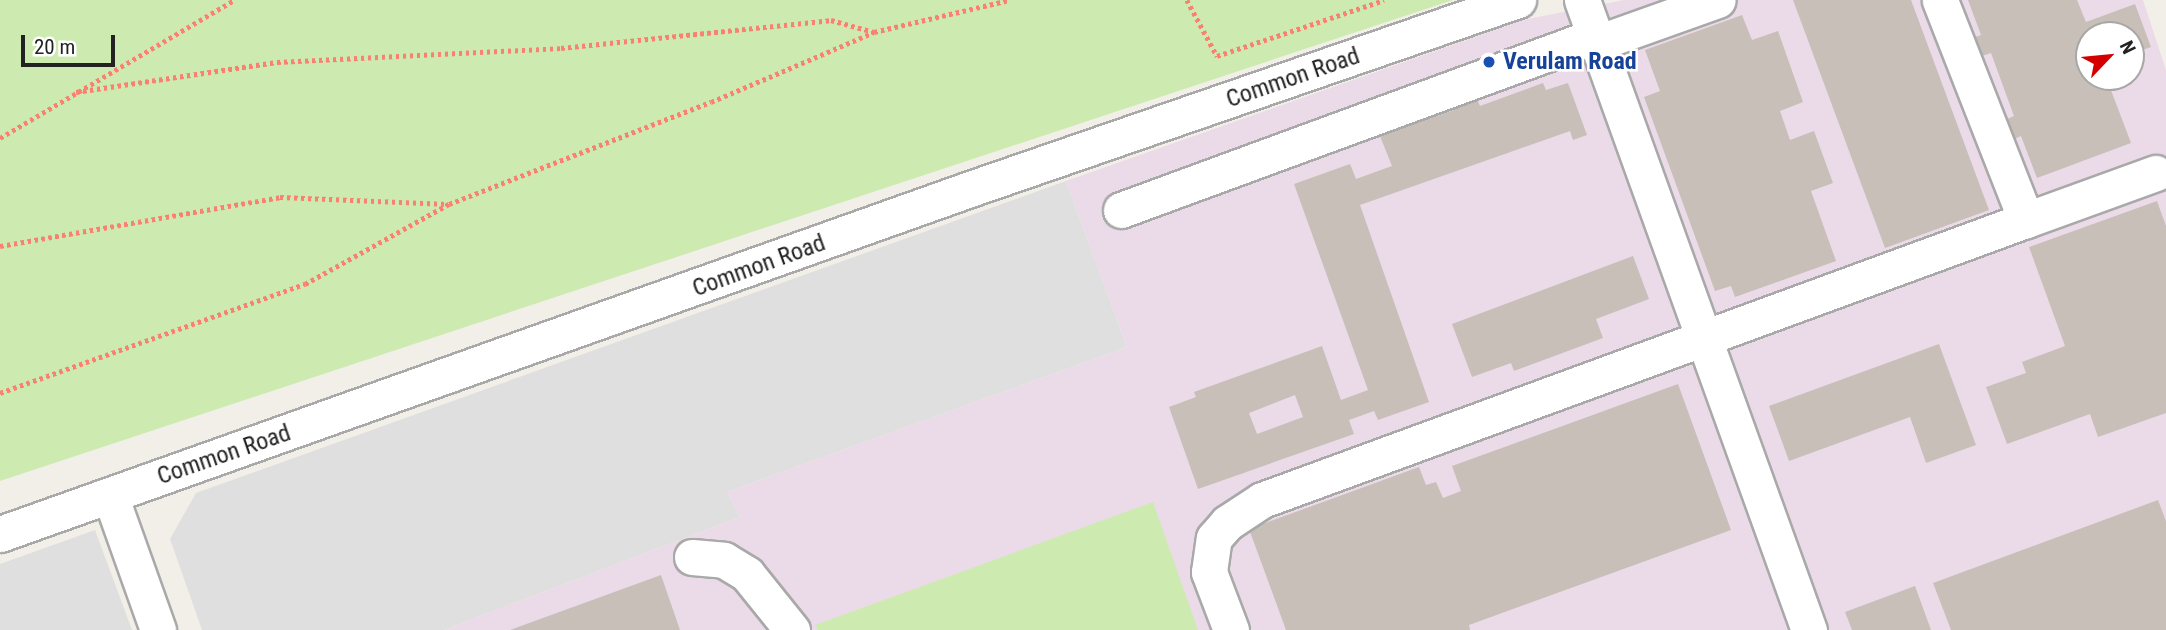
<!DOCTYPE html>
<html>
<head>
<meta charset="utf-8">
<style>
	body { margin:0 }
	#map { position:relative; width:2166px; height:630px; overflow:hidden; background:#f2efe9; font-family:"Roboto Condensed",sans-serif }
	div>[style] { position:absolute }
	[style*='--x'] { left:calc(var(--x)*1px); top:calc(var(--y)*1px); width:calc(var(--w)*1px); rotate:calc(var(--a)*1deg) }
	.residential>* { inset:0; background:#e0dfdf }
	.industrial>* { inset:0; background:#ebdbe8 }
	.grass>* { inset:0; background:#cdebb0 }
	.building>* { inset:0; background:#c7bfb8 }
	.path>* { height:4.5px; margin-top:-2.25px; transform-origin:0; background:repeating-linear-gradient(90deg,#fa8072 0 3.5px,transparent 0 7px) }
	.roads { filter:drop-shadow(2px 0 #a9a9a9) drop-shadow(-2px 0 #a9a9a9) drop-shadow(0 2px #a9a9a9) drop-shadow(0 -2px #a9a9a9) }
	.minor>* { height:35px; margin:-17.5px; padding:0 17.5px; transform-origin:17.5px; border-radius:17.5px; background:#fff }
	.dots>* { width:19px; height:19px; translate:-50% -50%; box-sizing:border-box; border:4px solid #fff; border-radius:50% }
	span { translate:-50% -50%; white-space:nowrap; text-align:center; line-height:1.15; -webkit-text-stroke:5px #fff; paint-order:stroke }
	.transit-label { font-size:24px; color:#164399; font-weight:700 }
	.left { translate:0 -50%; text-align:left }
	.street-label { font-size:24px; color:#222 }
	.north { position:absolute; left:2075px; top:21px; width:70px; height:70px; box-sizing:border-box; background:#fff; border:2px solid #a7a7a7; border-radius:50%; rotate:64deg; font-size:19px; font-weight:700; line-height:28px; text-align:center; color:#222 }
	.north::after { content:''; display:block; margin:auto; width:24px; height:32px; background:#d40000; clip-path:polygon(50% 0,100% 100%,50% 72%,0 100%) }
	.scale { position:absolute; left:21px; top:35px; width:94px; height:32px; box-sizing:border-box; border:4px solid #222; border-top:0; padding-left:9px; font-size:21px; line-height:24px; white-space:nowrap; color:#222; -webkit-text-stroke:5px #fff; paint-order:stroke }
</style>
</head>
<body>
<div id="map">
	<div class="residential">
		<i style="clip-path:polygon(1066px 181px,1127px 347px,727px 492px,740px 517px,444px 630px,202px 630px,170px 539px,196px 493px)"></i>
		<i style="clip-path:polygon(95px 530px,132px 630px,0 630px,0 564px)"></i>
	</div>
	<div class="industrial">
		<i style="clip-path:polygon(evenodd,1624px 0,2143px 0,2166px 70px,2166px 630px,444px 630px,740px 517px,727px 492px,1127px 347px,1066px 181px,1523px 20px,1624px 0,2089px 35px,2131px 35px,2131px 77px,2089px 77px,2089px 35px)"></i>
	</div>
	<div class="grass">
		<i style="clip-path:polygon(0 0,1453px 0,0 481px)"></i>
		<i style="clip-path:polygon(1153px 502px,1198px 630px,818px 630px,815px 625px)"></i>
	</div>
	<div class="building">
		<i style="clip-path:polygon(1793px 0,1911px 0,1989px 210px,1885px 248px)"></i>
		<i style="clip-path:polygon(1968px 0,2077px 0,2086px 22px,2135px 4px,2151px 47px,2131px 54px,2131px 35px,2089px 35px,2089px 77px,2106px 77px,2131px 143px,2037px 178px,2021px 136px,2012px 140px,2005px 120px,2014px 116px,1991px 53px,1979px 57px,1972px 38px,1981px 35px)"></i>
		<i style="clip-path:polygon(1742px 15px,1752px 40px,1778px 31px,1803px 102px,1780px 111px,1790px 140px,1814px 131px,1833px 183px,1811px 191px,1836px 261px,1735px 297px,1731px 286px,1715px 291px,1644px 97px,1660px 91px,1645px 50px)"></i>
		<i style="clip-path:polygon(evenodd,1543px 83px,1546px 90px,1568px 83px,1587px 135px,1573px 140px,1570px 131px,1360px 205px,1429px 402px,1378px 420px,1374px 411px,1349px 420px,1354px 434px,1198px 489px,1169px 407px,1196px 397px,1194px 392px,1322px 346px,1341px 400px,1368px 390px,1294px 184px,1350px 164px,1356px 179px,1392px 166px,1380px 136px,1454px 110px,1451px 103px,1475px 94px,1480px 106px,1543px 83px,1295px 395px,1303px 417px,1257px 434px,1249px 413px,1295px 395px)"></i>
		<i style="clip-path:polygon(2157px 201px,2166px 226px,2166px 413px,2098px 437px,2090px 414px,2007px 444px,1986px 387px,2026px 373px,2022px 362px,2065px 346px,2029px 247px)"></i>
		<i style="clip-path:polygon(1633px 256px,1649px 299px,1596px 319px,1603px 338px,1514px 371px,1511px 363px,1472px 377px,1452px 324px)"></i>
		<i style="clip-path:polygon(1939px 344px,1976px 445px,1926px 463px,1910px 417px,1789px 461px,1769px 406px)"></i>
		<i style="clip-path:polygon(1678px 384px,1731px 530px,1469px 625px,1470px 630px,1286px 630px,1249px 529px,1419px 467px,1426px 485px,1436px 482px,1443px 498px,1461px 491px,1452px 466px)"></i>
		<i style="clip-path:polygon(2158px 500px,2166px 521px,2166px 630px,1951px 630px,1933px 583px)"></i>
		<i style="clip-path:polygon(661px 575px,680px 630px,510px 630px)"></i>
		<i style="clip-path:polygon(1915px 586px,1931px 630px,1852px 630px,1845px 612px)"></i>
	</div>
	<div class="path">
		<i style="--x:1187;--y:0;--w:64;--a:61.8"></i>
		<i style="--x:1217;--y:56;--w:176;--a:-18.5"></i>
		<i style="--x:76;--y:92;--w:203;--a:-8.5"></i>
		<i style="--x:277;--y:62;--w:284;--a:-2.8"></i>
		<i style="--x:561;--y:48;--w:271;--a:-5.9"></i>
		<i style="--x:831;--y:20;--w:45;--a:15.6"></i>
		<i style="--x:0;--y:138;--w:272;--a:-30.5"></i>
		<i style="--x:0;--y:246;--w:284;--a:-9.9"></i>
		<i style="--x:280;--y:197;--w:168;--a:2.4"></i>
		<i style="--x:0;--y:393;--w:324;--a:-19.7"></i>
		<i style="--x:305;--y:284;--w:165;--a:-29.1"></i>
		<i style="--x:449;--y:204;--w:281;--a:-21.3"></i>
		<i style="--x:711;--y:102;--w:177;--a:-23.2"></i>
		<i style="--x:874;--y:32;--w:139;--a:-13.3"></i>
	</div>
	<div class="roads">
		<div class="minor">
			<i style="--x:1582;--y:0;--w:670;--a:70.19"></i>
			<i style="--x:1597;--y:43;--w:128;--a:-19.6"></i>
			<i style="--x:1121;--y:210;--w:505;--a:-20.16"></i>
			<i style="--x:2026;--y:220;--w:138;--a:-19.9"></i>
			<i style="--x:110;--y:495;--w:143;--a:70.4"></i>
			<i style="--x:0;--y:534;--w:1026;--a:-19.58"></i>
			<i style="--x:967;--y:190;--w:583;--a:-19.03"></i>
			<i style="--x:692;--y:557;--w:32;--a:5"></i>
			<i style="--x:724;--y:560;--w:27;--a:31"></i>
			<i style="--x:747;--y:574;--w:72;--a:51.2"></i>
			<i style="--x:1231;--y:630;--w:62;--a:-110.8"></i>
			<i style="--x:1209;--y:572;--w:34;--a:-82"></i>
			<i style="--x:1214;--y:538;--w:20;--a:-49"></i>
			<i style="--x:1227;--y:523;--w:42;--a:-33.3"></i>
			<i style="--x:1262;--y:500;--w:814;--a:-20.13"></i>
			<i style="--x:2026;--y:220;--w:236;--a:-111.4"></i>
		</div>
	</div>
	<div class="dots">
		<i style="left:1489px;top:62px;background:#1a4fb4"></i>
	</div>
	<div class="transit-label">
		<span class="left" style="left:1503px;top:62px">Verulam Road</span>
	</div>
	<div class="street-label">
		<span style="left:1293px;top:78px;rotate:-19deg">Common Road</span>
		<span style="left:759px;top:266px;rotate:-20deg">Common Road</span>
		<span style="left:224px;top:455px;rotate:-19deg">Common Road</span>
	</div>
	<div class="north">N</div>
	<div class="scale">20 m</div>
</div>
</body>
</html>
